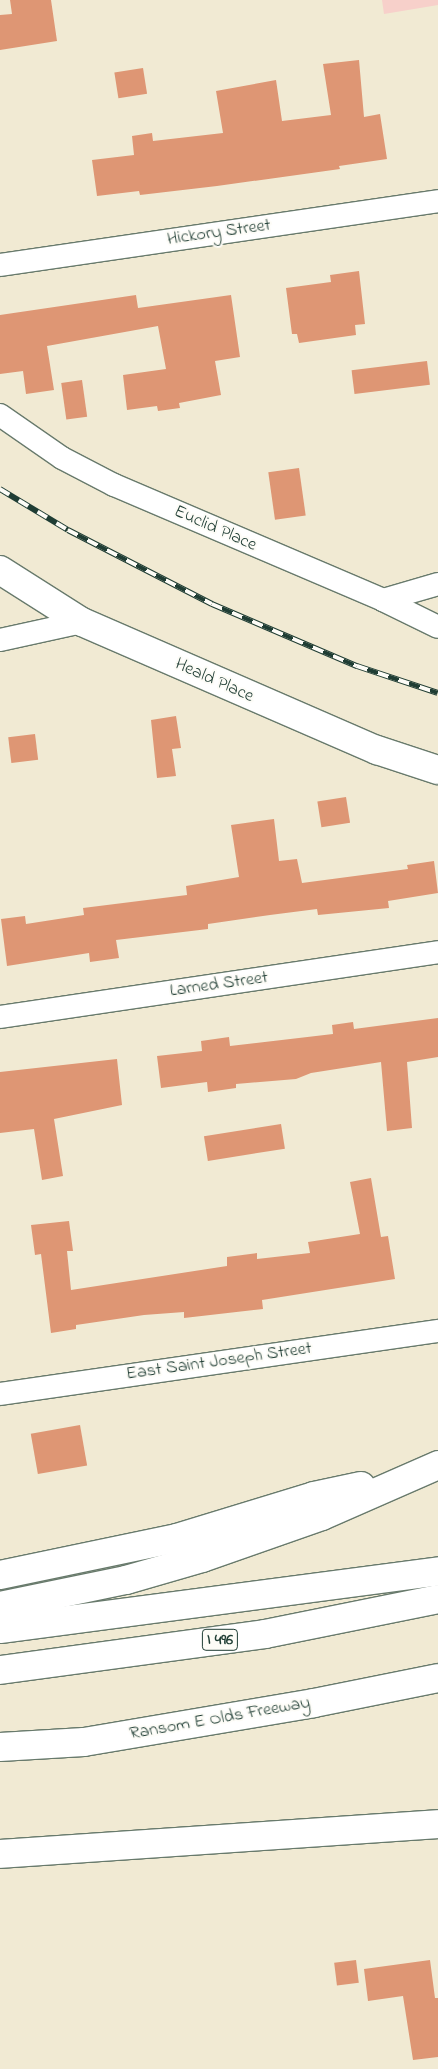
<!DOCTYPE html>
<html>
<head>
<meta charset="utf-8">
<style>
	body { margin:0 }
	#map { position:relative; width:438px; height:2069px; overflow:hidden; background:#f1ead3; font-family:"Indie Flower",sans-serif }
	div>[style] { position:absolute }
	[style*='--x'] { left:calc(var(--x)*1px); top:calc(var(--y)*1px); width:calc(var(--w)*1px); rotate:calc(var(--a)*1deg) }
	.built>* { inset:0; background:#f7d0ca }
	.building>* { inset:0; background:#de9674; transform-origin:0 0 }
	.roads { filter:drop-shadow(1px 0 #687a6c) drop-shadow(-1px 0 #687a6c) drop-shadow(0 1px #687a6c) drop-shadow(0 -1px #687a6c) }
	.street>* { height:22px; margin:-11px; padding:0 11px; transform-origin:11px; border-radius:11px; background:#fff }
	.secondary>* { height:28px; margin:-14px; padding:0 14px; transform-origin:14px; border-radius:14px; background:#fff }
	.highway>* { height:28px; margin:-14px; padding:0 14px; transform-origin:14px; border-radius:14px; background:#fff }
	.rail>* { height:5.5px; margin-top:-2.75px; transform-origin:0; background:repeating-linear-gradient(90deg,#fdfcf7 0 11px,#1f3d34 0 22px); box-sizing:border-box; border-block:1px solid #1f3d34 }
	span { translate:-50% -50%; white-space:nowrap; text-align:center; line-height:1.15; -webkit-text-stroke:4px #fdfcf7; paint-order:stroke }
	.shield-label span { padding:1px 4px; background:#fdfcf7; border:1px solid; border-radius:4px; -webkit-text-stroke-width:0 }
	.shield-label { font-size:16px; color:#1f3d34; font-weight:700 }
	.street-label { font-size:18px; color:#1f3d34 }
</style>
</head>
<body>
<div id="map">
	<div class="built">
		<i style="clip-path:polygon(382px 0,438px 0,438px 5px,384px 14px)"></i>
	</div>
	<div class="building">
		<i style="clip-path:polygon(10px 0,51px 0,57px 41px,0 50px,0 15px,12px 14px)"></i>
		<i style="clip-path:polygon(359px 60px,364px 117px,380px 114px,387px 159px,339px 166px,340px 169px,217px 186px,140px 195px,139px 191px,97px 196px,92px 160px,134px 155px,132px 136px,152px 133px,153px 141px,223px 133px,216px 91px,276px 80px,282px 121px,331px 115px,323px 64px)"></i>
		<i style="left:143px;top:68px;width:26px;height:29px;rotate:81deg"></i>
		<i style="clip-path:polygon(359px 271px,365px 324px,355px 325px,356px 335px,299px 343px,297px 334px,292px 334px,286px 288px,331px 282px,330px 275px)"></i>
		<i style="clip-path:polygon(136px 295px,138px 308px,231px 295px,240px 357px,215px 361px,221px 395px,179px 403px,180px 408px,158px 411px,157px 406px,127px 410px,123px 375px,166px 369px,158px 326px,47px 346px,54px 390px,26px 394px,23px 371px,0 374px,0 315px)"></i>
		<i style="left:427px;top:361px;width:24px;height:76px;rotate:83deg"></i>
		<i style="left:82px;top:380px;width:37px;height:21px;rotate:82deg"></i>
		<i style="left:299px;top:468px;width:48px;height:31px;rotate:82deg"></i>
		<i style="clip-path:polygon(176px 716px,181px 748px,172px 749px,176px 776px,157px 778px,151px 720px)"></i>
		<i style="left:35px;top:734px;width:26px;height:27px;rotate:83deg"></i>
		<i style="left:346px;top:797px;width:26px;height:29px;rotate:81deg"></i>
		<i style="clip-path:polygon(274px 819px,279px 861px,297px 859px,302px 883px,408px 869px,407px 865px,434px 861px,438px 893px,388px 901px,389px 908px,318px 915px,317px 909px,270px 915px,208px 924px,208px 929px,116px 940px,119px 958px,90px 962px,89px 953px,7px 966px,1px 919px,25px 916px,26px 924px,84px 915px,83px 908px,187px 895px,186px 886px,239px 877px,231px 825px)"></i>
		<i style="clip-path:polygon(438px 1018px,438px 1057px,407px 1062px,412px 1128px,387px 1131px,381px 1062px,311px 1073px,296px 1079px,236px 1084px,236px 1088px,208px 1092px,207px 1082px,161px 1088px,157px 1056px,202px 1051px,201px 1041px,229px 1037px,230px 1046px,333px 1034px,332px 1025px,353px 1022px,354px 1029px)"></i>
		<i style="clip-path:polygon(117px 1059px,122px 1105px,54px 1119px,63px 1176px,42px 1180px,34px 1129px,0 1133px,0 1072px)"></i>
		<i style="left:281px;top:1124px;width:25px;height:78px;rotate:81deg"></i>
		<i style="clip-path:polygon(371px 1178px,381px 1237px,388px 1236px,395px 1279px,262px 1300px,263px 1309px,184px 1318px,184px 1312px,144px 1315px,76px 1325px,76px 1329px,51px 1333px,41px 1254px,35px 1255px,31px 1225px,69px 1221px,73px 1251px,67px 1251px,71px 1290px,227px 1266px,227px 1257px,257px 1253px,257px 1259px,310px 1253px,308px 1242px,360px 1234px,350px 1182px)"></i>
		<i style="left:80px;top:1425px;width:41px;height:50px;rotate:80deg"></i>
		<i style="left:356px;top:1960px;width:23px;height:22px;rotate:83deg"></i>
		<i style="clip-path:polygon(430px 1960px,435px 1998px,438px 1998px,438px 2057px,413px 2060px,403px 1996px,368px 2001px,364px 1969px)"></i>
	</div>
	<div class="roads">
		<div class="street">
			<i style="--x:0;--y:265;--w:443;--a:-8.3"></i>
			<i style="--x:0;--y:415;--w:75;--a:34.7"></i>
			<i style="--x:62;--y:458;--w:59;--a:27.4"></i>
			<i style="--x:114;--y:485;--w:293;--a:23.1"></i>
			<i style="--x:383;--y:600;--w:61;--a:26.1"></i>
			<i style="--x:383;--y:600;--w:57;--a:-16.2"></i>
			<i style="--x:0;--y:640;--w:84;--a:-12.4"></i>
			<i style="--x:0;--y:1017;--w:443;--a:-8.4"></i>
			<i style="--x:0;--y:1394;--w:443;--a:-8.2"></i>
		</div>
		<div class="secondary">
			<i style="--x:0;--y:570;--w:97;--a:32.4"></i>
			<i style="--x:82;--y:622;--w:322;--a:23.5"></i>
			<i style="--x:377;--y:750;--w:64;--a:18.2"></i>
		</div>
		<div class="highway">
			<i style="--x:0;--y:1575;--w:181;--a:-11.8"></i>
			<i style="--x:177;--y:1538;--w:143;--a:-17"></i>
			<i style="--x:314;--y:1496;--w:48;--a:-12"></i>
			<i style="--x:0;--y:1606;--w:129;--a:-11.7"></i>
			<i style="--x:126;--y:1580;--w:79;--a:-16.1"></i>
			<i style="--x:202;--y:1558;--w:127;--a:-19.3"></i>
			<i style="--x:322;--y:1516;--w:127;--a:-23.7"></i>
			<i style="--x:0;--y:1629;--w:442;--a:-7.5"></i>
			<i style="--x:0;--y:1670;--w:267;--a:-7.7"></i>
			<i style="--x:265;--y:1634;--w:177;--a:-11.4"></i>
			<i style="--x:0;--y:1747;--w:84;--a:-3.4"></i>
			<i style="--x:84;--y:1742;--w:233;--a:-9.6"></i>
			<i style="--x:314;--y:1703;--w:126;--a:-11.4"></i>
			<i style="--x:0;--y:1854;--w:439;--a:-3.9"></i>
		</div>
	</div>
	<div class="rail">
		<i style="--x:0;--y:489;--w:79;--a:31.1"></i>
		<i style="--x:68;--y:530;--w:162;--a:27.2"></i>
		<i style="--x:212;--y:604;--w:158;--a:23.2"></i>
		<i style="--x:357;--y:666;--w:85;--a:18.4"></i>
	</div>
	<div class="shield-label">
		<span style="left:220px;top:1640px">I 496</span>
	</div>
	<div class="street-label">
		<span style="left:219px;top:233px;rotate:-8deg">Hickory Street</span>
		<span style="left:215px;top:529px;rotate:24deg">Euclid Place</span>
		<span style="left:214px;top:681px;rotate:24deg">Heald Place</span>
		<span style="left:219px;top:985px;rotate:-8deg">Larned Street</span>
		<span style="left:219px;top:1362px;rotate:-8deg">East Saint Joseph Street</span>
		<span style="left:220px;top:1719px;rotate:-10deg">Ransom E Olds Freeway</span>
	</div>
</div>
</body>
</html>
